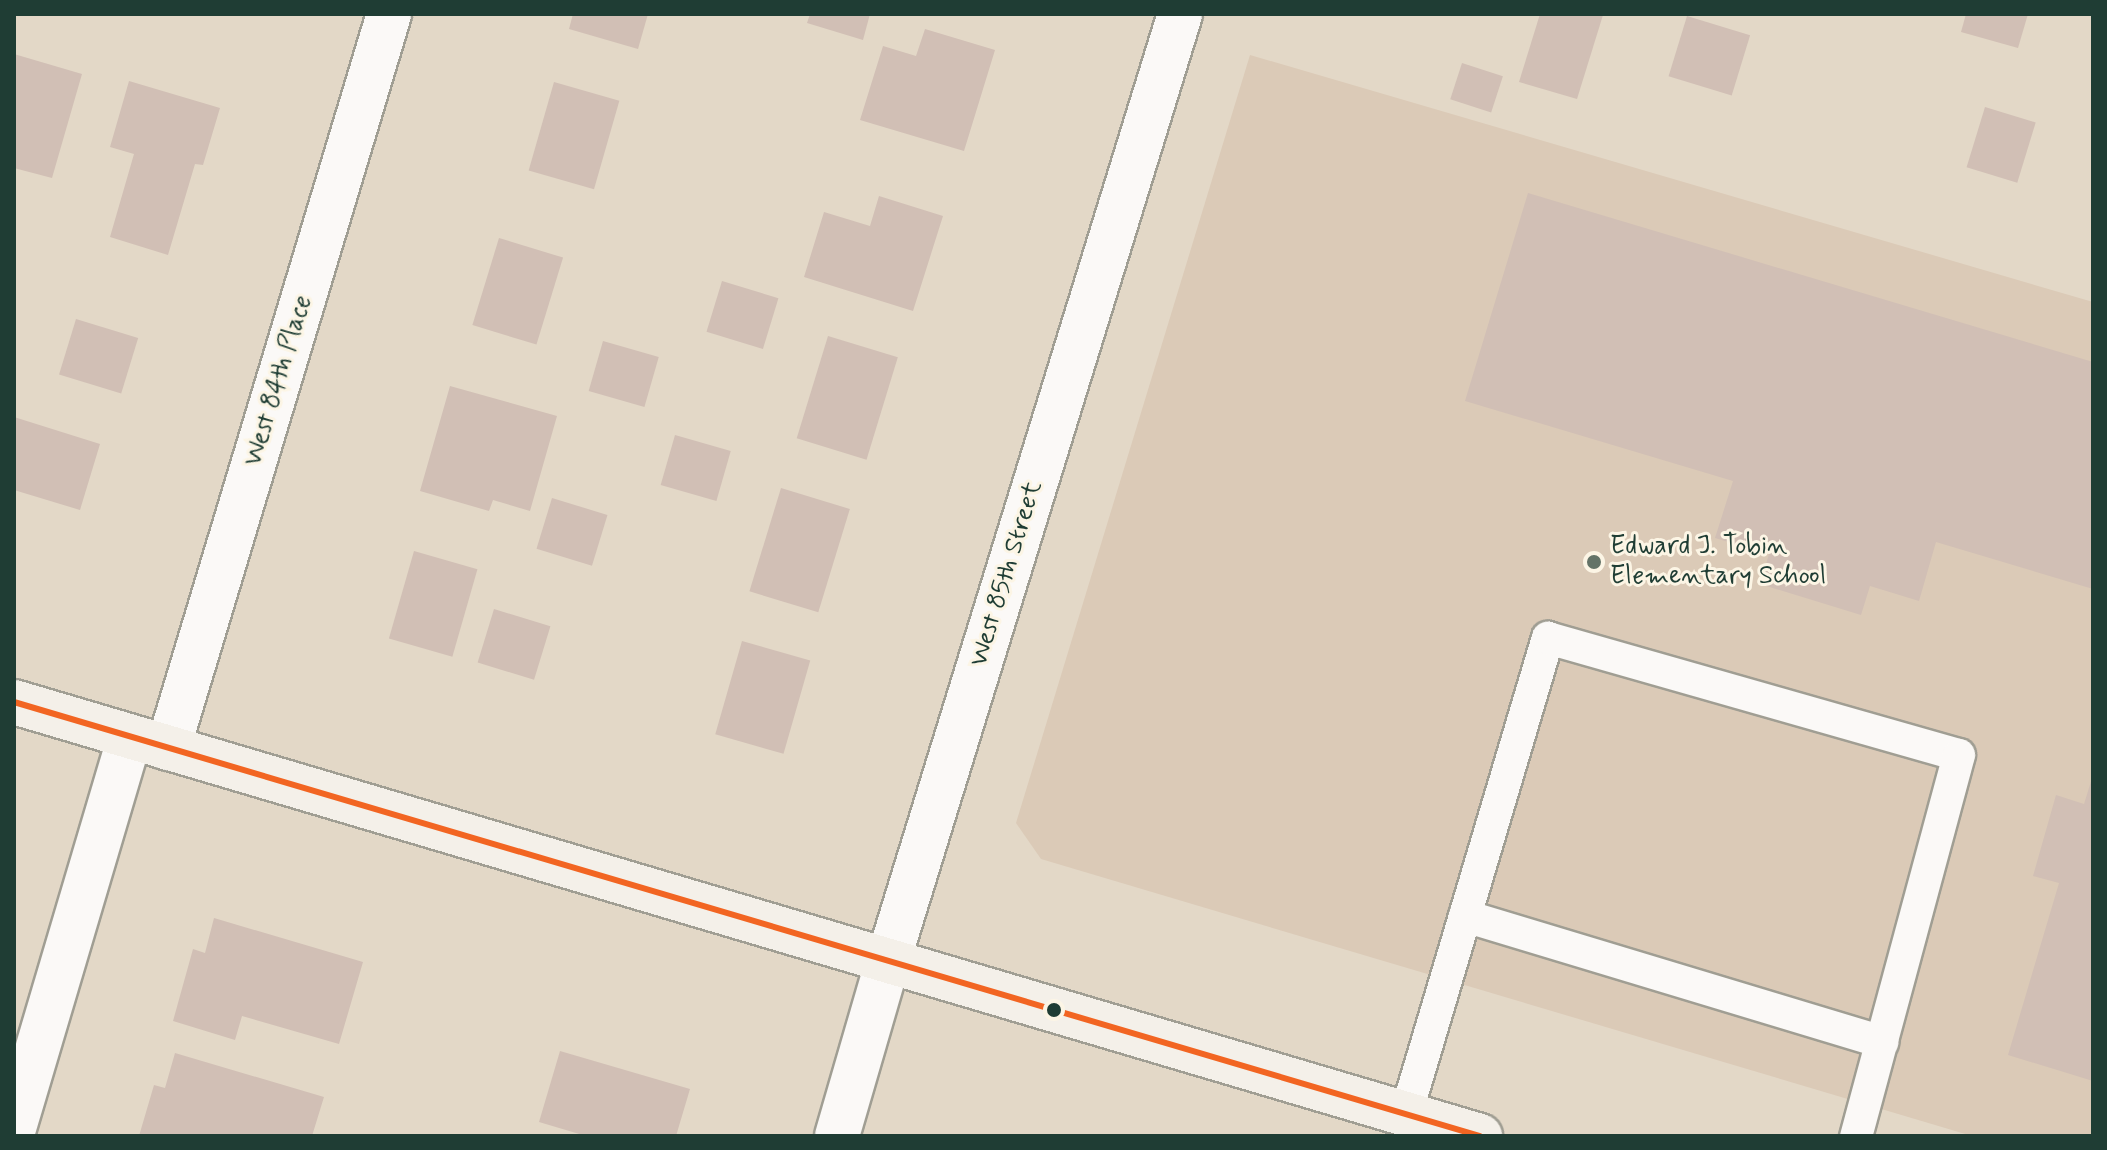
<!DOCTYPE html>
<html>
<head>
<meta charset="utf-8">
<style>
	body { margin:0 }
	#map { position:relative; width:2107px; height:1150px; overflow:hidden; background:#e3d8c7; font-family:Mynerve,sans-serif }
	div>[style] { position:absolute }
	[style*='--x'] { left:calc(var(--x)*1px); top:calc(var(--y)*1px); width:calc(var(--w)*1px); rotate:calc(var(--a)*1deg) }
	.built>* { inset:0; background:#dbcab7 }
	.building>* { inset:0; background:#d1bfb5; transform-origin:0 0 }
	.roads { filter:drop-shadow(2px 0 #a09e93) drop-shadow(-2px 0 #a09e93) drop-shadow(0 2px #a09e93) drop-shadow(0 -2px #a09e93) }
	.lane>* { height:32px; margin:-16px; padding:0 16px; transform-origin:16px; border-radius:16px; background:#fbf9f7 }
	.street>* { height:44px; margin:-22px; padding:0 22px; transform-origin:22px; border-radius:22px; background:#fbf9f7 }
	.secondary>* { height:44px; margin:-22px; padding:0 22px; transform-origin:22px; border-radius:22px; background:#f4f0e9 }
	.bus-1>* { height:6px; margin:-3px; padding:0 3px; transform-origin:3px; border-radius:3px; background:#f26522 }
	.dots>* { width:22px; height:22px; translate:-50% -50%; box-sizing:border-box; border:4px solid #fcf5e5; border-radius:50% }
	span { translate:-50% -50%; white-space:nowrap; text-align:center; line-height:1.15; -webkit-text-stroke:6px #fcf5e5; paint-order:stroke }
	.street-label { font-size:26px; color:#1f3d34 }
	.poi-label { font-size:26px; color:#1f3d34 }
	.left { translate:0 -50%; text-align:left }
	.frame { position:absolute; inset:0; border:16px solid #1f3d34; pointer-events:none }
</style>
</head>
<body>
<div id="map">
	<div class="built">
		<i style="clip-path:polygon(1250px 55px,2093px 302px,2093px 1136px,1972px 1136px,1041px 859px,1016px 823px)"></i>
	</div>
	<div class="building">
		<i style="clip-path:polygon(573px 14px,648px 14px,638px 49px,569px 29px)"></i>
		<i style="clip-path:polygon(810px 14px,870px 14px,863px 40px,807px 23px)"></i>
		<i style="clip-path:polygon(1540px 14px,1603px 15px,1577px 99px,1519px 82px)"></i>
		<i style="clip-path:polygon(1966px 14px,2028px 14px,2018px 48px,1961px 32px)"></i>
		<i style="left:1687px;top:16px;width:66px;height:63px;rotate:17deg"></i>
		<i style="clip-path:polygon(925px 29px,995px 50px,964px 151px,860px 120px,883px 46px,916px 56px)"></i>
		<i style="clip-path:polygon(14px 54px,82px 74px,52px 178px,14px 168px)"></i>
		<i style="left:1462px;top:63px;width:43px;height:38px;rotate:18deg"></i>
		<i style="clip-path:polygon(129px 81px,220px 108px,203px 165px,195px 164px,168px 255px,110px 237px,134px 154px,110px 147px)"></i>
		<i style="left:554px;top:82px;width:68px;height:92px;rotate:16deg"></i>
		<i style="left:1985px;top:107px;width:53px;height:63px;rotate:17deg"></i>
		<i style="clip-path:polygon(1528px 193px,2093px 362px,2093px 589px,1936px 542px,1919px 601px,1870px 586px,1861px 615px,1760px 584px,1769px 554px,1715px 538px,1733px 481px,1465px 401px)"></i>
		<i style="clip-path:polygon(879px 196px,943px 216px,913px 311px,804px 277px,824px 212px,870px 226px)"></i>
		<i style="left:499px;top:238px;width:67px;height:91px;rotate:17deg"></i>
		<i style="left:722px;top:281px;width:59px;height:53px;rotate:17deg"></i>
		<i style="left:76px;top:319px;width:65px;height:58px;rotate:17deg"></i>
		<i style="left:828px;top:336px;width:73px;height:107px;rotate:17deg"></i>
		<i style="left:603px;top:341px;width:58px;height:52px;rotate:16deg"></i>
		<i style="clip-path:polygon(450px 386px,557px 416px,530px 511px,493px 500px,489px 511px,420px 491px)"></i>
		<i style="clip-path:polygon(14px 417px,100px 444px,80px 510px,14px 490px)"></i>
		<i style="left:675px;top:435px;width:58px;height:52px;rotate:16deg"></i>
		<i style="left:781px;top:488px;width:72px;height:108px;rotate:17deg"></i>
		<i style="left:552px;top:498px;width:58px;height:53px;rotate:17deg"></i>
		<i style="left:414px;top:551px;width:66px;height:91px;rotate:16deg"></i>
		<i style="left:494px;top:609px;width:59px;height:56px;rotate:17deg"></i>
		<i style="left:742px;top:641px;width:71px;height:97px;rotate:16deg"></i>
		<i style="clip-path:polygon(2093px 775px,2093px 1081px,2008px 1055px,2059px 883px,2033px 876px,2056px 795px,2084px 804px)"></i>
		<i style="clip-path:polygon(214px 918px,363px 962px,339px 1044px,242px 1016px,235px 1040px,173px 1021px,193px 949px,205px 953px)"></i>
		<i style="clip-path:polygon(560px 1051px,690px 1089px,676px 1136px,586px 1136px,539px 1122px)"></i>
		<i style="clip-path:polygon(175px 1053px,324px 1097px,312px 1136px,139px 1136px,154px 1085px,165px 1088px)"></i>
	</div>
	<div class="roads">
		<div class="lane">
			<i style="--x:1465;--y:916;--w:436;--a:16.8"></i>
			<i style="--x:1406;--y:1114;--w:497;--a:-73.4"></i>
			<i style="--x:1548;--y:638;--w:427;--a:15.9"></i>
			<i style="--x:1959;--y:755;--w:395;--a:105.1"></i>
		</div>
		<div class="street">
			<i style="--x:168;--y:748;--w:767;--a:-73.24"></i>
			<i style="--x:14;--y:1128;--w:408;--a:-73.5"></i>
			<i style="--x:837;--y:1136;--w:182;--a:-73.8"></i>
			<i style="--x:888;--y:961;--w:991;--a:-72.86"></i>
		</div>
		<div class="secondary">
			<i style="--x:14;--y:702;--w:1529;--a:16.49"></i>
		</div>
	</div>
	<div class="bus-1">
		<i style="--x:14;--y:702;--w:1529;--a:16.49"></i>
	</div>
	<div class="dots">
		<i style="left:1594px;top:562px;background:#647367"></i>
		<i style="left:1054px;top:1010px;background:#1f3d34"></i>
	</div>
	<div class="street-label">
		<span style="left:279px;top:381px;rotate:-73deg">West 84th Place</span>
		<span style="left:1007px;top:574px;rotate:-73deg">West 85th Street</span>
	</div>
	<div class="poi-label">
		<span class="left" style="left:1610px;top:562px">Edward J. Tobin<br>Elementary School</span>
	</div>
	<div class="frame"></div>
</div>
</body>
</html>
